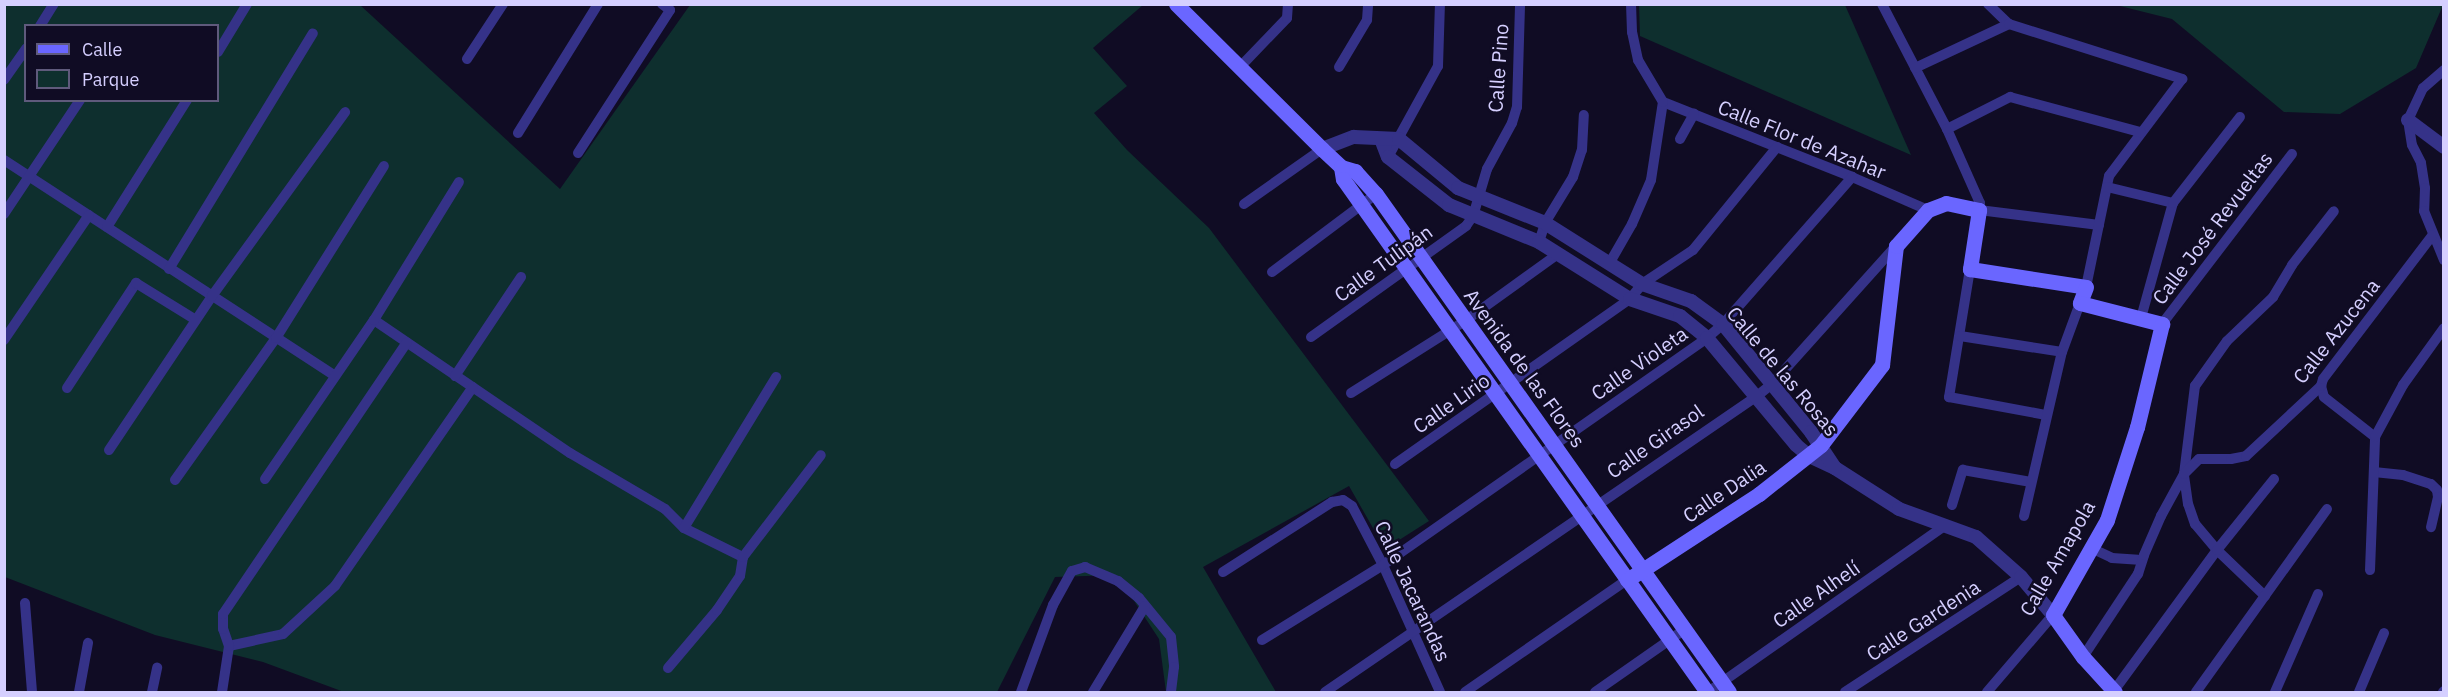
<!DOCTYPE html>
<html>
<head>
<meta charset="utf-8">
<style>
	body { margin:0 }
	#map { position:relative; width:2448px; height:697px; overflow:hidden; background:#100c24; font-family:"IBM Plex Sans",sans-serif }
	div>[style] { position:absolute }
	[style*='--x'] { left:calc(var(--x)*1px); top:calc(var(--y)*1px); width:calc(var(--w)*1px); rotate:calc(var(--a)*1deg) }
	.green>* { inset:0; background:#0e2f2e }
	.minor>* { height:10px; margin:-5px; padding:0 5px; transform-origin:5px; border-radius:5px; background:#353288 }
	.tertiary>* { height:14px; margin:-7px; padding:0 7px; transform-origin:7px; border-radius:7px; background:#353288 }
	.secondary>* { height:15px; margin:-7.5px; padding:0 7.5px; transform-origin:7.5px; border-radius:7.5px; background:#6a66ff }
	span { translate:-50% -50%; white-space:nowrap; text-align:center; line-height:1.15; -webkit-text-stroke:5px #100c24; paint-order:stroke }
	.street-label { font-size:20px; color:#d5cfff }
	.frame { position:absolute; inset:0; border:6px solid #d5cfff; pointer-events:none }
	.legend { position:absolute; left:24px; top:24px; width:195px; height:78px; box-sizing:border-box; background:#100c24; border:2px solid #5f5a7c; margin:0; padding:8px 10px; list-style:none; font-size:18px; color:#d5cfff }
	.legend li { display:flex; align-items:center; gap:12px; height:30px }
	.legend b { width:30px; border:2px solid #5f5a7c }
</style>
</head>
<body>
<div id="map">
	<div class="green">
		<i style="clip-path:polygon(evenodd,4px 5px,360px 5px,560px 189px,690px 5px,1143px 5px,1093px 48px,1127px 86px,1094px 113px,1127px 150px,1209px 228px,1429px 521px,1385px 549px,1349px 486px,1203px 567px,1276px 692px,1166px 692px,1159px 639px,1117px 575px,1055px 577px,997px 692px,344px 692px,263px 662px,155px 635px,5px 577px,4px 5px,26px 26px,218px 26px,218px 100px,26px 100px,26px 26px)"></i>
		<i style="clip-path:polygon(1639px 5px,1845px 5px,1911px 155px,1640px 36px)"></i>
		<i style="clip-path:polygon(2116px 5px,2443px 4px,2443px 5px,2416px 68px,2340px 114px,2284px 112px,2172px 19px)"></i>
	</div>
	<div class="minor">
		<i style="--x:1882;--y:4;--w:141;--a:62.5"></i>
		<i style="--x:1947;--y:129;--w:81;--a:66"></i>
		<i style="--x:1980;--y:203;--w:7;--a:98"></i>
		<i style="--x:1979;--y:210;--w:121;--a:7.1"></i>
		<i style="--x:1988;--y:4;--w:29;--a:44"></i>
		<i style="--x:40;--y:26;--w:26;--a:-58"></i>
		<i style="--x:218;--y:52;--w:56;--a:-58.9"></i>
		<i style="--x:467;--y:59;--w:66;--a:-56.8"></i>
		<i style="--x:1240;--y:67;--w:68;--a:-46.2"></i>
		<i style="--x:1287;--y:18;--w:14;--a:-86"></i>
		<i style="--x:1339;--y:67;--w:55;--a:-59.2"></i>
		<i style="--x:1367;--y:20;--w:16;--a:-86"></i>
		<i style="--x:1915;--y:68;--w:104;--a:-25.1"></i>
		<i style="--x:2009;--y:24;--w:182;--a:17.6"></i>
		<i style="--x:2182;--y:79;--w:121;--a:127"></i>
		<i style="--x:2109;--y:176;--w:113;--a:101.7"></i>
		<i style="--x:2444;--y:70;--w:28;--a:139"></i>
		<i style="--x:2423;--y:88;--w:35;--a:115"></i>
		<i style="--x:2408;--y:120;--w:25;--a:81"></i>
		<i style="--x:2412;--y:145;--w:20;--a:63"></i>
		<i style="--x:2421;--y:163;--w:25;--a:81"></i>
		<i style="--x:2425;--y:188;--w:23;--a:92"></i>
		<i style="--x:2424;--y:211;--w:53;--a:67.8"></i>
		<i style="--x:4;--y:80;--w:39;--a:-55"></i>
		<i style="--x:1663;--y:102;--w:203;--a:21.6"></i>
		<i style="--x:1852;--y:177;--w:83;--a:23.5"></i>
		<i style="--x:1947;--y:129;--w:71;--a:-26.9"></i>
		<i style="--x:2010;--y:97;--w:135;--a:15.1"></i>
		<i style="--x:518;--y:133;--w:152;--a:-58.2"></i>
		<i style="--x:1680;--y:139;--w:29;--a:-61"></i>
		<i style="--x:578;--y:153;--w:170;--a:-57.2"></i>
		<i style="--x:670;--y:10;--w:10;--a:-143"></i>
		<i style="--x:1388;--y:157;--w:104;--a:-61.2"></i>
		<i style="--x:1438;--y:66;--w:62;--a:-88.2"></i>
		<i style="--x:4;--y:160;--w:395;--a:33.1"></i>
		<i style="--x:2107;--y:187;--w:68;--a:13.6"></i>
		<i style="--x:1244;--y:204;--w:95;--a:-35.2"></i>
		<i style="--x:4;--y:214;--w:137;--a:-56.3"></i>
		<i style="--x:107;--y:227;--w:150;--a:-57.8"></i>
		<i style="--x:1539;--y:242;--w:20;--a:-72"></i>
		<i style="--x:1545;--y:223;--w:54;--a:-58.7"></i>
		<i style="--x:1573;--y:177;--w:28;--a:-72"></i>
		<i style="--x:1582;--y:150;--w:35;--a:-87"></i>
		<i style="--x:1609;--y:264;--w:46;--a:-60.1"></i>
		<i style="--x:1632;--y:224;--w:48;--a:-66.6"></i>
		<i style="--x:1651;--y:180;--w:79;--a:-81.3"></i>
		<i style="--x:1663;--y:102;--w:49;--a:-120.8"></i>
		<i style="--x:1638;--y:60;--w:29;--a:-102"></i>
		<i style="--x:1632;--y:32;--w:28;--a:-92"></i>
		<i style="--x:169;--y:269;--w:276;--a:-58.6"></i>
		<i style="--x:1970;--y:269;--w:130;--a:99.3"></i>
		<i style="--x:1949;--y:397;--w:99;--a:10.5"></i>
		<i style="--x:1272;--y:272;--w:130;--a:-36.9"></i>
		<i style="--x:2141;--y:318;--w:119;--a:-74.5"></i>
		<i style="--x:2173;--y:203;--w:109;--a:-52.1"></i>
		<i style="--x:374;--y:320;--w:237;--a:34.2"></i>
		<i style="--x:570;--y:453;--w:110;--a:30.5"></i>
		<i style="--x:665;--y:509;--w:27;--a:45"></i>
		<i style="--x:684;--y:528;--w:66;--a:26.2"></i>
		<i style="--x:2162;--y:324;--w:214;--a:-52.6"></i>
		<i style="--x:1960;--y:336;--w:103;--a:8.9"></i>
		<i style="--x:1311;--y:337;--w:191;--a:-35.6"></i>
		<i style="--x:1466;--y:226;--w:12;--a:-55"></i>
		<i style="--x:1473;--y:216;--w:49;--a:-73.4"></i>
		<i style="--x:1487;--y:169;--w:52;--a:-61.5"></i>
		<i style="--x:1512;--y:123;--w:17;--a:-73"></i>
		<i style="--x:1517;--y:107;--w:103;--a:-88.3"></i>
		<i style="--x:4;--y:340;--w:151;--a:-55.8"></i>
		<i style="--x:455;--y:376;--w:119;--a:-56.3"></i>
		<i style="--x:2321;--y:386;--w:11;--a:75"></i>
		<i style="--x:2324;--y:397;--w:65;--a:38.1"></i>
		<i style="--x:67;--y:388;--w:126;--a:-56.7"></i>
		<i style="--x:136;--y:283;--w:70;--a:31.7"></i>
		<i style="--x:1351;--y:393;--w:135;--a:-32.3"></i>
		<i style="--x:1465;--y:321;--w:115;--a:-35.8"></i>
		<i style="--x:109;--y:450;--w:185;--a:-56.2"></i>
		<i style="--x:212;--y:296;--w:227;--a:-54.1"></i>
		<i style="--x:1395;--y:464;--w:287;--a:-35.1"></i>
		<i style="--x:1630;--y:299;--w:19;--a:-51"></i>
		<i style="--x:1642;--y:284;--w:61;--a:-33.7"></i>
		<i style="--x:1693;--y:250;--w:133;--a:-50.8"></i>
		<i style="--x:2374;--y:472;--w:29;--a:6"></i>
		<i style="--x:2403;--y:475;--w:29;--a:18"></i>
		<i style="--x:2431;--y:484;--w:8;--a:45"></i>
		<i style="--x:2437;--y:490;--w:7;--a:82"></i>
		<i style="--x:2438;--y:497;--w:31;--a:103"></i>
		<i style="--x:265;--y:479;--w:193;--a:-55.6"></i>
		<i style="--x:374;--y:320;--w:162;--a:-58.4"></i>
		<i style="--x:175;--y:480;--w:174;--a:-54.6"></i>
		<i style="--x:276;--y:338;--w:203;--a:-57.9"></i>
		<i style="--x:1952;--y:505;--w:37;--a:-73"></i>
		<i style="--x:1963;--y:470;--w:69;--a:10"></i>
		<i style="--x:2024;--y:516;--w:168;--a:-77"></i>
		<i style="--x:2062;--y:352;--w:52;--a:-69.8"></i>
		<i style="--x:684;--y:528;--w:177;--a:-58.6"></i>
		<i style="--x:2091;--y:548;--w:23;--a:25"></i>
		<i style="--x:2112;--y:558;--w:30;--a:4"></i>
		<i style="--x:2370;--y:570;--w:133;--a:-87.8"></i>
		<i style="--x:2375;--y:437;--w:59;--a:-61.7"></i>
		<i style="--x:2403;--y:385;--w:70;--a:-54.3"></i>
		<i style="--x:1223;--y:572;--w:130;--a:-32.7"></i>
		<i style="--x:1332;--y:502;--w:11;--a:-10"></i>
		<i style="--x:1343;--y:500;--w:11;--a:34"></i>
		<i style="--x:1352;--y:506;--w:67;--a:62.3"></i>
		<i style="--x:1383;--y:565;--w:139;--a:65.8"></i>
		<i style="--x:2265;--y:596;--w:66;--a:-136.2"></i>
		<i style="--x:2217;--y:550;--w:34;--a:-130"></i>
		<i style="--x:2195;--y:524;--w:21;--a:-109"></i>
		<i style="--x:2188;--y:504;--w:30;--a:-98"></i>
		<i style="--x:2184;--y:474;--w:89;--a:-82.9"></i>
		<i style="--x:2195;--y:386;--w:55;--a:-54.6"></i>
		<i style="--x:2227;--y:341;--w:64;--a:-43.7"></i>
		<i style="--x:2273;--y:297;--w:37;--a:-59"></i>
		<i style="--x:2292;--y:265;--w:68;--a:-52.1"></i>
		<i style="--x:25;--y:603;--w:89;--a:85.5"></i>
		<i style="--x:1262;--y:640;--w:142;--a:-31.8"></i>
		<i style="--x:1383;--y:565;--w:396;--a:-35"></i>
		<i style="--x:1707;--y:338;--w:21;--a:-41"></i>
		<i style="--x:1723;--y:324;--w:196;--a:-48.7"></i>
		<i style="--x:229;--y:646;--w:55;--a:-12.5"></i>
		<i style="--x:283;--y:634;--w:71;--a:-42.7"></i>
		<i style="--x:335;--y:586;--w:242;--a:-55.3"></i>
		<i style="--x:2083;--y:657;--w:100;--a:-56.5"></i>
		<i style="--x:2138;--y:574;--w:20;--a:-72"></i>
		<i style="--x:2144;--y:555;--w:43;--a:-66.4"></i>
		<i style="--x:2161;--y:516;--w:48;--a:-61.3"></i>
		<i style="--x:2184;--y:474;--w:21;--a:-45"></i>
		<i style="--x:2199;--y:459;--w:32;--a:0"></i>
		<i style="--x:2231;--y:459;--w:15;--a:-11"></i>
		<i style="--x:2246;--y:456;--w:103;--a:-43"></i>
		<i style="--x:2321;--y:386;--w:7;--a:-74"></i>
		<i style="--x:2323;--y:379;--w:180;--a:-52.7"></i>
		<i style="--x:668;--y:668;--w:76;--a:-49.8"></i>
		<i style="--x:717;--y:610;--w:41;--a:-55.9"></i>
		<i style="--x:740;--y:576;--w:19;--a:-81"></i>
		<i style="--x:743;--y:557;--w:128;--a:-52.6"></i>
		<i style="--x:79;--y:692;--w:50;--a:-79.6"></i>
		<i style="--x:152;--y:692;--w:25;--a:-78"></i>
		<i style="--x:222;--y:692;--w:47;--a:-81.3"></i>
		<i style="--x:229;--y:646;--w:18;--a:-109"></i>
		<i style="--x:223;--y:629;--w:15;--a:-90"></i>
		<i style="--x:223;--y:614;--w:328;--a:-55.9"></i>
		<i style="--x:1021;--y:692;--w:93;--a:-69.8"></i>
		<i style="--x:1053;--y:605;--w:39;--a:-61"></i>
		<i style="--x:1072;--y:571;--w:14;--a:-17"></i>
		<i style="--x:1085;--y:567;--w:36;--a:23"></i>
		<i style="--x:1118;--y:581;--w:27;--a:39"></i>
		<i style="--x:1139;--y:598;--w:50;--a:50.6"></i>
		<i style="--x:1171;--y:637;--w:30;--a:84"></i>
		<i style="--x:1174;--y:667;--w:25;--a:97"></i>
		<i style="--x:1093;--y:692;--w:100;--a:-58.8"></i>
		<i style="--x:1325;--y:692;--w:524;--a:-34.42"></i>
		<i style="--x:1757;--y:396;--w:19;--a:-39"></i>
		<i style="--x:1772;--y:384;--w:186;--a:-48.1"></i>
		<i style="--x:1465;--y:692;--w:197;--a:-34.7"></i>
		<i style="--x:1595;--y:692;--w:108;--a:-34.9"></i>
		<i style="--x:1708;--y:692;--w:289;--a:-35.1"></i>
		<i style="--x:1845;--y:692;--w:210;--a:-33.2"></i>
		<i style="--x:1987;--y:692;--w:101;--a:-49.4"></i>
		<i style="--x:2113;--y:692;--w:176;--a:-53.8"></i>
		<i style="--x:2217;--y:550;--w:91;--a:-51.2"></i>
		<i style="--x:2196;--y:692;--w:225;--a:-54.4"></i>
		<i style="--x:2275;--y:692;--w:107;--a:-66.3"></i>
		<i style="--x:2359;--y:692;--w:64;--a:-67"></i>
		<i style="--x:2443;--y:692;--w:1;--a:-45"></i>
	</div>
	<div class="tertiary">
		<i style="--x:2408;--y:120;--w:45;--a:36.9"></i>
		<i style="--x:1381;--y:139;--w:19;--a:69"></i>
		<i style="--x:1388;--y:157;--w:78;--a:38.2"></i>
		<i style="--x:1449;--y:205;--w:97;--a:22.3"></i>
		<i style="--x:1539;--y:242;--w:107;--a:32.1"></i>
		<i style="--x:1630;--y:299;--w:53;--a:18.8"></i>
		<i style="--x:1680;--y:316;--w:35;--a:39"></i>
		<i style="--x:1707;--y:338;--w:139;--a:50.2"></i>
		<i style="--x:1796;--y:445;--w:17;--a:40"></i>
		<i style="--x:1809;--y:456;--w:29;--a:25"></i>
		<i style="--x:1835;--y:468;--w:76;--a:32.6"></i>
		<i style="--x:1899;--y:509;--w:82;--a:20"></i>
		<i style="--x:1976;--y:537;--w:60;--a:41.6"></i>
		<i style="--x:2021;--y:577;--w:50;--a:49.9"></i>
		<i style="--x:1322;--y:149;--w:34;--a:-21"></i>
		<i style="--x:1354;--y:137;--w:45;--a:2.5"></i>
		<i style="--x:1399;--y:139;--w:77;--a:39.7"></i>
		<i style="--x:1458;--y:188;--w:94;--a:21.9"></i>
		<i style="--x:1545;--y:223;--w:115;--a:32.2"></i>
		<i style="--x:1642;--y:284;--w:52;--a:19.1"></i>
		<i style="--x:1691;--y:301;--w:39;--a:36"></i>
		<i style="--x:1723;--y:324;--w:139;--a:50.8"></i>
		<i style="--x:1811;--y:432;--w:43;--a:56.3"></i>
	</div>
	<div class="secondary">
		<i style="--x:1176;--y:4;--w:206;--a:44.8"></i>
		<i style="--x:1322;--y:149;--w:26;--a:43"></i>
		<i style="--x:1341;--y:167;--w:15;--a:16"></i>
		<i style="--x:1355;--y:171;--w:31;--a:48"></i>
		<i style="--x:1376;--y:194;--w:610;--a:54.67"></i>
		<i style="--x:1341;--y:167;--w:12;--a:81"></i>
		<i style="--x:1343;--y:179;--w:629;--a:54.64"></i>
		<i style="--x:1627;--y:580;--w:158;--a:-33.1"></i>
		<i style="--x:1759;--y:494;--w:79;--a:-38.3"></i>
		<i style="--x:1821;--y:445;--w:101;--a:-52.7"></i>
		<i style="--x:1882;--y:365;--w:120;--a:-83.3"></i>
		<i style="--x:1896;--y:246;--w:48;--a:-48.4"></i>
		<i style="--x:1928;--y:210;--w:19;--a:-21"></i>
		<i style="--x:1946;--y:203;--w:34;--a:12"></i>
		<i style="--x:1979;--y:210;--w:60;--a:98.7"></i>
		<i style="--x:1970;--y:269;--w:117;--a:8.8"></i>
		<i style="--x:2086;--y:287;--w:17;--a:111"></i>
		<i style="--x:2080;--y:303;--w:85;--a:14.4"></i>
		<i style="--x:2162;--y:324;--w:106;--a:103.6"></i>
		<i style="--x:2137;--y:427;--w:98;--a:107.9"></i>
		<i style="--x:2107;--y:520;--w:109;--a:119.6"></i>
		<i style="--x:2053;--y:615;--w:52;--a:54.5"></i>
		<i style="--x:2083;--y:657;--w:47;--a:47.6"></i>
	</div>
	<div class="street-label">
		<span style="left:1498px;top:68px;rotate:-86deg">Calle Pino</span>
		<span style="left:1802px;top:139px;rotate:22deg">Calle Flor de Azahar</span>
		<span style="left:2212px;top:228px;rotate:-53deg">Calle José Revueltas</span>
		<span style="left:1383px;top:263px;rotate:-36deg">Calle Tulipán</span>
		<span style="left:2336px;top:331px;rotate:-52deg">Calle Azucena</span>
		<span style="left:1639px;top:363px;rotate:-35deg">Calle Violeta</span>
		<span style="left:1525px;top:368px;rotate:54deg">Avenida de las Flores</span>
		<span style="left:1783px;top:371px;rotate:50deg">Calle de las Rosas</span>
		<span style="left:1451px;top:403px;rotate:-35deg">Calle Lirio</span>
		<span style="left:1655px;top:441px;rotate:-35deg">Calle Girasol</span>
		<span style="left:1724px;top:491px;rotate:-34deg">Calle Dalia</span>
		<span style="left:2057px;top:558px;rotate:-60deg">Calle Amapola</span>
		<span style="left:1413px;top:591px;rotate:65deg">Calle Jacarandas</span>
		<span style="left:1816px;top:594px;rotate:-35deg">Calle Alhelí</span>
		<span style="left:1923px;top:620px;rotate:-33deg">Calle Gardenia</span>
	</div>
	<div class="frame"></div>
	<ul class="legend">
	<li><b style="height:8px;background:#6a66ff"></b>Calle</li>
	<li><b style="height:16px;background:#0e2f2e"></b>Parque</li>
	</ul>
</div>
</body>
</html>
